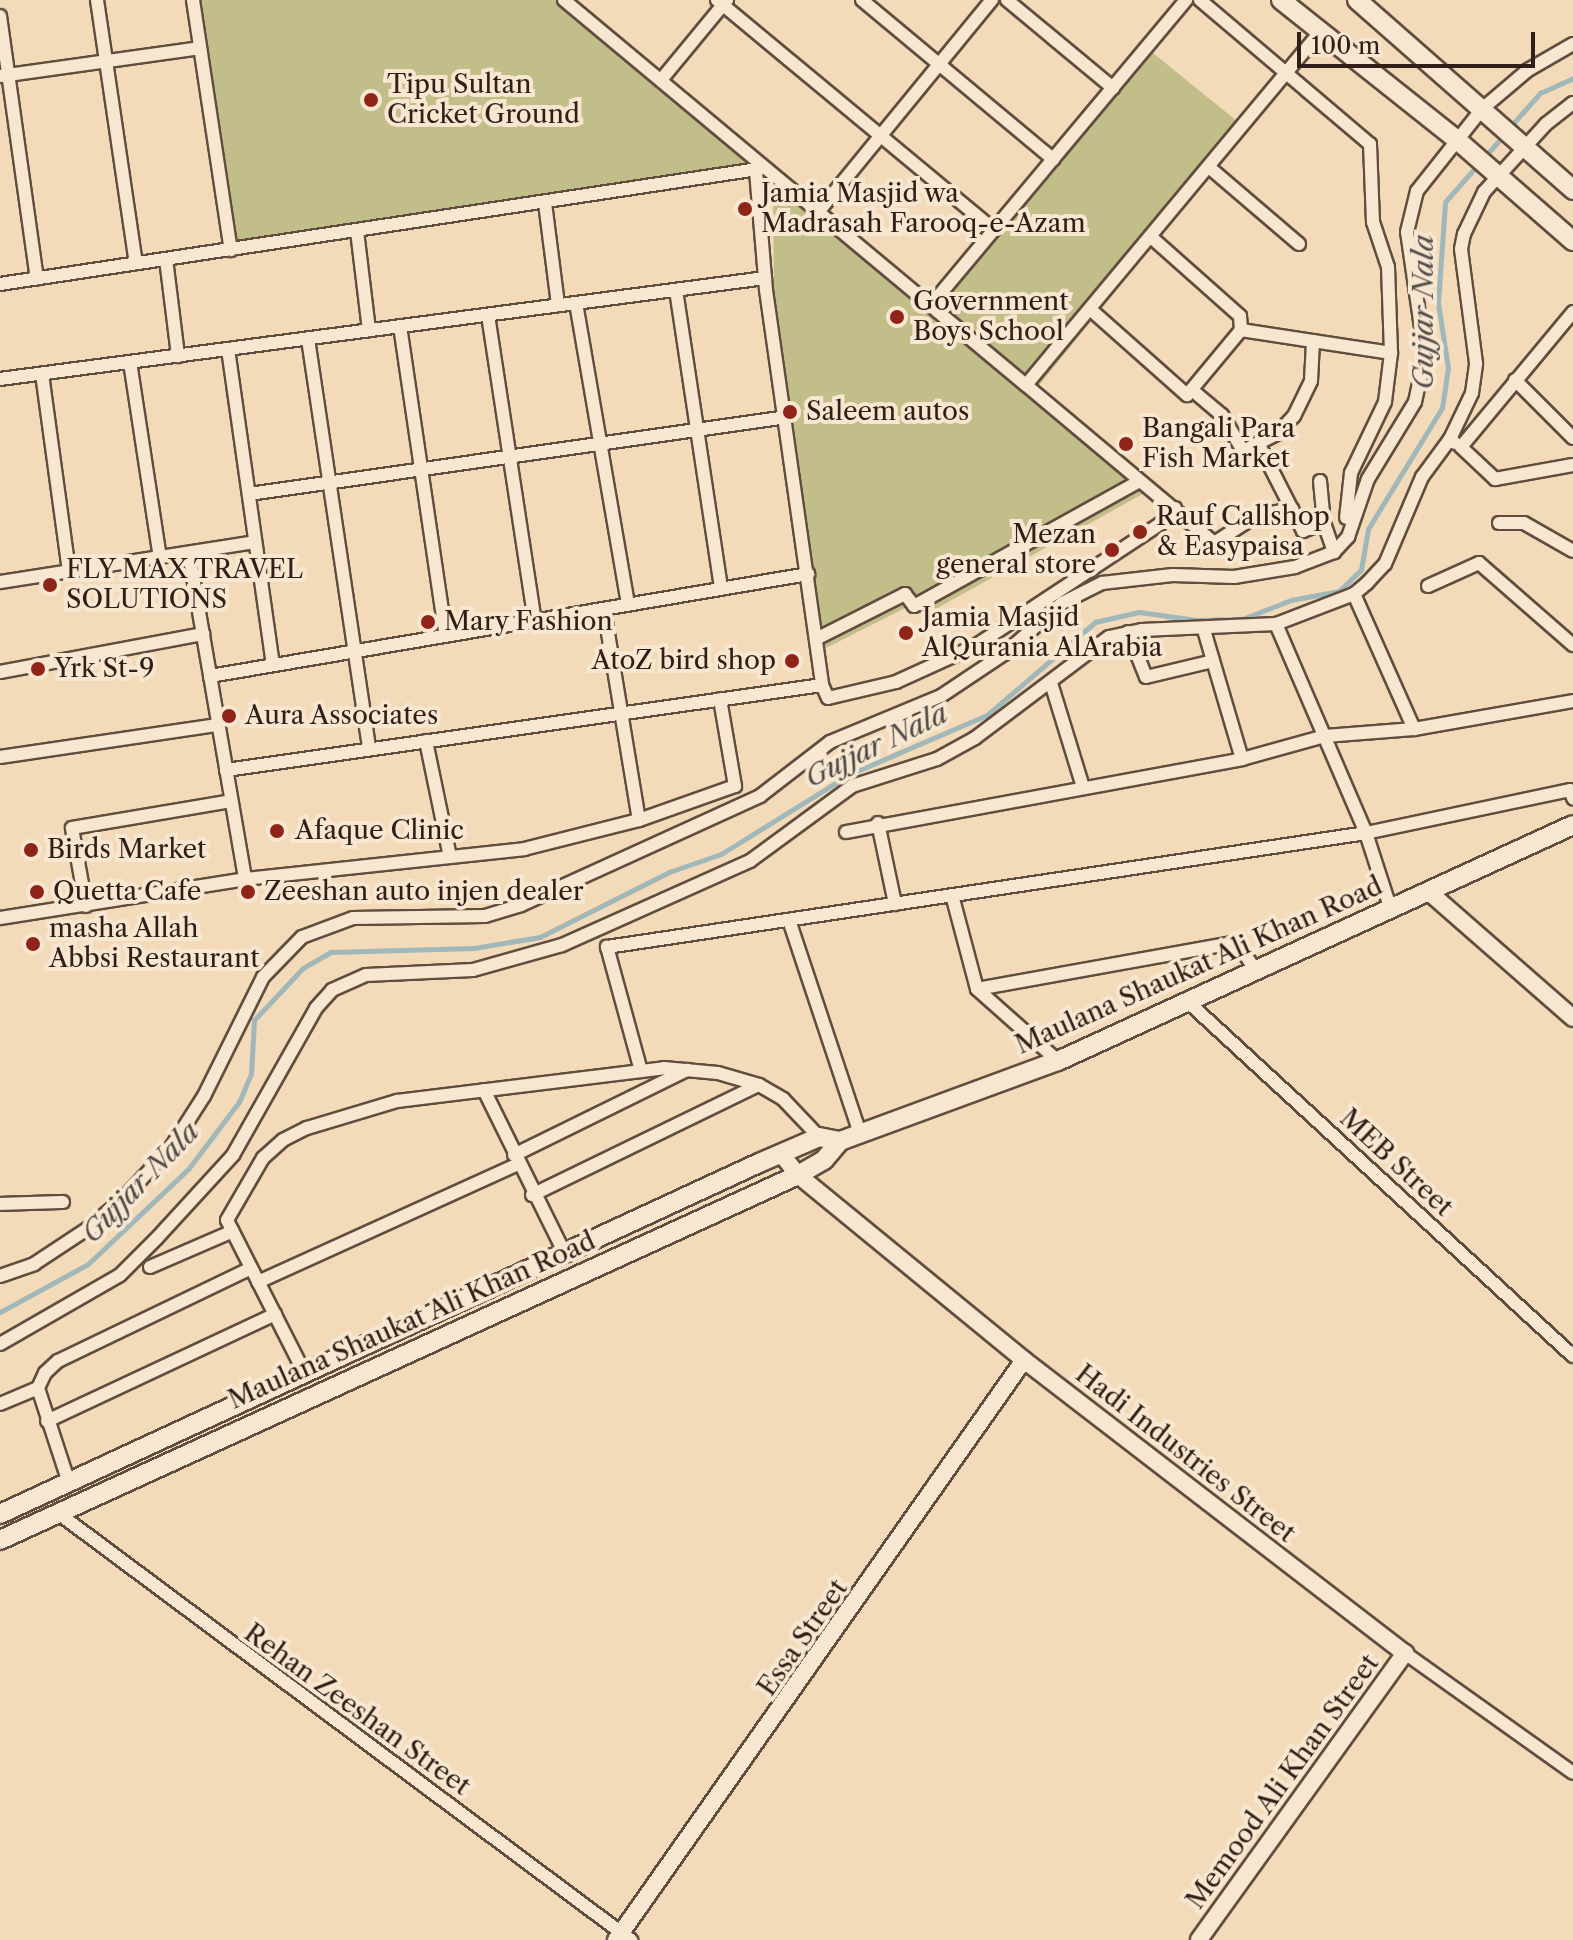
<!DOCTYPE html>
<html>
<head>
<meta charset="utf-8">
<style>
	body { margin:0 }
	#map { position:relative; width:1573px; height:1940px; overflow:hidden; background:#f3dab8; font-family:"Libre Caslon Text",serif }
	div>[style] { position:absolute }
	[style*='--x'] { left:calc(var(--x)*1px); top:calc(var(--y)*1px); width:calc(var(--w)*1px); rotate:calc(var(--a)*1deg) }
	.green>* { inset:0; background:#c1be8a; transform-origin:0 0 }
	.stream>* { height:5px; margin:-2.5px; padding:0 2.5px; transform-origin:2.5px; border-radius:2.5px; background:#a1b8ba }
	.roads { filter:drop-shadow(2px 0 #614d3f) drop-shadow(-2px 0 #614d3f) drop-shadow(0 2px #614d3f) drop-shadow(0 -2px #614d3f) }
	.minor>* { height:12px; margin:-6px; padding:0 6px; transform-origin:6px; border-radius:6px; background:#f7e7d1 }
	.tertiary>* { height:16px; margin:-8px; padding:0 8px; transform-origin:8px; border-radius:8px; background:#f7e7d1 }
	.secondary>* { height:18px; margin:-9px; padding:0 9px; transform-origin:9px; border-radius:9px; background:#f7e7d1 }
	.dots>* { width:22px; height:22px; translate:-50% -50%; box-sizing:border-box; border:4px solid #f7e7d1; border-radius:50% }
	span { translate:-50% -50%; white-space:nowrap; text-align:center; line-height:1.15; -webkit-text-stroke:8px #f7e7d1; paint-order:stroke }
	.poi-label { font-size:26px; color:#301e17 }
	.left { translate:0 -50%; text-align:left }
	.right { translate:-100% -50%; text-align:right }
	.street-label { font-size:26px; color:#301e17 }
	.water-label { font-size:28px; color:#524c48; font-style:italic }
	.scale { position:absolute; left:1297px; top:32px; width:238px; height:36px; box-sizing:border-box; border:4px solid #301e17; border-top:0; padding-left:10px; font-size:24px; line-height:28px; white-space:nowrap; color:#301e17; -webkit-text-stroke:6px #f7e7d1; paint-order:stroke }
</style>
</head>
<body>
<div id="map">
	<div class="green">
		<i style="clip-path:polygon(193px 0,564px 0,766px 167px,231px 250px)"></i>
		<i style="left:1148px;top:49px;width:127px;height:336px;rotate:39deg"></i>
		<i style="clip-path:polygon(773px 180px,1146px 492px,923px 616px,913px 604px,824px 649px,774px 300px)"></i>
	</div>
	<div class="stream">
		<i style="--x:1509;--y:128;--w:47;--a:-48.5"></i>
		<i style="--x:1540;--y:93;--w:36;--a:-24"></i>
		<i style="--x:0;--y:1312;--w:100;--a:-28.6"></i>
		<i style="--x:88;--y:1264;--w:139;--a:-43.5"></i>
		<i style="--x:189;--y:1168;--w:83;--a:-52.9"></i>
		<i style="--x:239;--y:1102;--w:30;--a:-67"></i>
		<i style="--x:251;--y:1074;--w:54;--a:-86.8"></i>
		<i style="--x:254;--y:1020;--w:71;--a:-46.7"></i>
		<i style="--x:303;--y:968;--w:32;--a:-30"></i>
		<i style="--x:331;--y:952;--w:143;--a:-1.6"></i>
		<i style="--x:474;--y:948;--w:67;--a:-9.5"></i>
		<i style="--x:540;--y:937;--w:144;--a:-26.7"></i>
		<i style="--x:669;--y:872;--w:55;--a:-19.1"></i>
		<i style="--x:721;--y:854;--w:152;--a:-31.8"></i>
		<i style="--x:850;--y:774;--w:149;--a:-23.3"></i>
		<i style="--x:987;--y:715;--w:143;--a:-40.7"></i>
		<i style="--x:1095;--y:622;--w:45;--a:-12.8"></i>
		<i style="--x:1139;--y:612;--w:58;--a:8"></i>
		<i style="--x:1196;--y:620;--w:46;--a:-1.2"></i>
		<i style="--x:1242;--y:619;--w:53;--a:-21.2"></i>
		<i style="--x:1291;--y:600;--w:49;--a:-10.6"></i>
		<i style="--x:1339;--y:591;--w:30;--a:-44"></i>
		<i style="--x:1361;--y:570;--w:42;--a:-80.3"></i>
		<i style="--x:1368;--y:529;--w:142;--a:-58.6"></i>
		<i style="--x:1442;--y:408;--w:40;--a:-81.5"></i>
		<i style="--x:1448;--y:368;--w:66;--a:-98.7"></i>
		<i style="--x:1438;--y:303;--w:101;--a:-86"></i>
		<i style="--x:1445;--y:202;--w:88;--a:-48.7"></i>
	</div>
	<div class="roads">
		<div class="minor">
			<i style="--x:97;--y:0;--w:266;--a:81.6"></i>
			<i style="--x:193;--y:0;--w:253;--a:81.4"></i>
			<i style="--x:564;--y:0;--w:601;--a:39.81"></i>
			<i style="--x:1026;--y:385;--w:458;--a:-50.2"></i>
			<i style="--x:717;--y:0;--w:360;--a:39.7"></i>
			<i style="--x:862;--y:0;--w:249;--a:39.8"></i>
			<i style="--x:1007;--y:0;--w:138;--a:39.7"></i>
			<i style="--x:1200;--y:0;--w:223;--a:40.3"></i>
			<i style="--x:1370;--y:144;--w:78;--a:87.8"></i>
			<i style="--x:1373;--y:222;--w:47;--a:71.6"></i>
			<i style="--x:1388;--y:267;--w:86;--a:88"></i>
			<i style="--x:1391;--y:353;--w:49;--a:97"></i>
			<i style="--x:1385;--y:402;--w:79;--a:115.6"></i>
			<i style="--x:1351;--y:473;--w:45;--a:96.3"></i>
			<i style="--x:0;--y:16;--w:265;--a:82"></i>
			<i style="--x:1;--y:76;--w:201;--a:-8"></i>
			<i style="--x:661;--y:80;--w:104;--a:-50.5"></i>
			<i style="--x:1210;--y:168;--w:117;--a:40.5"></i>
			<i style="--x:756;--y:171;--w:119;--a:85.2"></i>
			<i style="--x:766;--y:290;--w:399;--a:81.9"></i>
			<i style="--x:822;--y:685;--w:14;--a:65"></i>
			<i style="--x:828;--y:698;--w:70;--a:-13.2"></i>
			<i style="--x:896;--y:682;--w:87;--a:-24.5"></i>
			<i style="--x:975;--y:646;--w:222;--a:-33.4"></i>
			<i style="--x:1160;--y:524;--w:22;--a:-47"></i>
			<i style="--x:545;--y:203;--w:103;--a:82.7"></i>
			<i style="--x:819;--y:211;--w:273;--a:-50.7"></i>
			<i style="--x:357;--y:231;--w:100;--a:83.1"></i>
			<i style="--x:166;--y:259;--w:98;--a:82.9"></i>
			<i style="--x:0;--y:284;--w:773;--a:-8.63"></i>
			<i style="--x:676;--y:290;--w:302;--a:81.4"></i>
			<i style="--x:576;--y:303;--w:306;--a:80.2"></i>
			<i style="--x:931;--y:305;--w:398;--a:-50.1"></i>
			<i style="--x:1090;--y:309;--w:130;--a:41.6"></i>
			<i style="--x:1187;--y:395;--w:85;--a:-50.3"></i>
			<i style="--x:1241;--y:330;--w:14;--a:-94"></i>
			<i style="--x:1240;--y:316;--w:119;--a:-138.4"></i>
			<i style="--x:1573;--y:312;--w:175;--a:129.7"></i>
			<i style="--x:1461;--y:447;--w:47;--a:43.3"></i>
			<i style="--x:1495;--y:479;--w:79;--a:-10.2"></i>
			<i style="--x:488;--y:315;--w:310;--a:81.3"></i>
			<i style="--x:400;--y:326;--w:313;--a:81.6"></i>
			<i style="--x:1241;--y:330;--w:152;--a:8.7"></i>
			<i style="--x:308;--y:339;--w:415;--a:81.5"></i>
			<i style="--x:228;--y:349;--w:319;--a:81.9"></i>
			<i style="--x:130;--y:362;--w:198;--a:81.3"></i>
			<i style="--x:42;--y:374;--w:200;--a:82.2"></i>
			<i style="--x:0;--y:379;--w:772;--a:-7.52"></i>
			<i style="--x:1515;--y:380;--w:82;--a:45"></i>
			<i style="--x:1026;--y:385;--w:246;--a:40"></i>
			<i style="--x:1214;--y:543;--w:50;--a:-32.7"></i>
			<i style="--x:1256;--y:516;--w:37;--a:-11"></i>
			<i style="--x:1192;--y:390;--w:39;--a:40"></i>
			<i style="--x:1222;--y:415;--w:42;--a:59.7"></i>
			<i style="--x:1243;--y:451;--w:39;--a:-27"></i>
			<i style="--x:1278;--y:433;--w:23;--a:-47"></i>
			<i style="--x:1294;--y:416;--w:39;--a:-64"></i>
			<i style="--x:1311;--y:381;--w:40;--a:-87.1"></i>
			<i style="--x:1450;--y:439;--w:51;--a:-64.4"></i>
			<i style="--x:1472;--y:393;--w:30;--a:-82"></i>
			<i style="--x:1476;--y:363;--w:115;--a:-97.5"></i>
			<i style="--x:1461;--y:249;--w:15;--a:-79"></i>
			<i style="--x:1464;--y:234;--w:47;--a:-64.5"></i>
			<i style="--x:1484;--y:192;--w:92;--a:-47.6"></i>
			<i style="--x:1546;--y:124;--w:34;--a:-38"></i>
			<i style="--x:1258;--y:443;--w:99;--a:62.9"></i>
			<i style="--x:1303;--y:531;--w:22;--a:-21"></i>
			<i style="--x:1324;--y:523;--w:31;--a:71"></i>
			<i style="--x:1320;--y:481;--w:42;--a:84.6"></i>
			<i style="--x:249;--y:494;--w:543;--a:-8.15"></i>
			<i style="--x:1499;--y:523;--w:25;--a:0"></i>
			<i style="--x:1524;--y:523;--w:56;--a:29.7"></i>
			<i style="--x:189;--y:554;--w:330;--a:80.2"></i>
			<i style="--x:0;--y:582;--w:258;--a:-8.9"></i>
			<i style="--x:1428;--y:586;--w:56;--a:-24.3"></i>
			<i style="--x:1479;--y:563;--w:125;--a:41.1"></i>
			<i style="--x:1354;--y:594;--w:148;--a:66"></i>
			<i style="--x:604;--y:609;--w:214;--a:80.6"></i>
			<i style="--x:1276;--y:624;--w:84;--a:-21"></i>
			<i style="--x:1354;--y:594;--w:17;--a:-40"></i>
			<i style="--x:1367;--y:583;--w:26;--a:-47"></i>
			<i style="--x:1385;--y:564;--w:95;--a:-67"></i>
			<i style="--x:1422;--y:477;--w:47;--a:-53.6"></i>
			<i style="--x:1450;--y:439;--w:6;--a:39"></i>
			<i style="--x:1204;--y:630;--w:134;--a:73.6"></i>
			<i style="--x:1128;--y:632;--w:48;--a:68.2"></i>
			<i style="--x:1146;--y:677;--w:69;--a:-13.4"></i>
			<i style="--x:816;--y:639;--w:100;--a:-26.8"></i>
			<i style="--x:905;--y:594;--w:15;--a:53"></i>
			<i style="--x:914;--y:606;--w:256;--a:-29"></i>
			<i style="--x:0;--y:672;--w:207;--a:-10.6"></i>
			<i style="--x:210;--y:676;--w:607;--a:-9.68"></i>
			<i style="--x:1051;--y:683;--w:109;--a:72.9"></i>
			<i style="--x:426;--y:741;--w:118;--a:78.3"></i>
			<i style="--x:0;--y:757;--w:220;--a:-8.4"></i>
			<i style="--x:226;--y:770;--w:602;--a:-8.12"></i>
			<i style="--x:878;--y:823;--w:83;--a:78.1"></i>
			<i style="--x:846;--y:832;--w:403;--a:-10.4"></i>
			<i style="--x:1242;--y:759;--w:86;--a:-15.5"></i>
			<i style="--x:1325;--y:736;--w:89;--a:-4.5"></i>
			<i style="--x:1414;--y:729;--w:161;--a:-10"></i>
			<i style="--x:952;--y:895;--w:97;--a:75.1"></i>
			<i style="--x:977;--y:989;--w:108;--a:41.6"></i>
			<i style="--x:86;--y:906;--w:79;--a:-100.2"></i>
			<i style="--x:72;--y:828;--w:161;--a:-9.6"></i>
			<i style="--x:0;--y:918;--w:248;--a:-9"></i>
			<i style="--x:245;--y:879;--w:281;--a:-6.1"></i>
			<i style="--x:524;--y:849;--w:119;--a:-14.2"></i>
			<i style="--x:639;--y:820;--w:102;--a:-19.5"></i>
			<i style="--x:735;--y:786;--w:88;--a:-99.8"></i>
			<i style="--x:789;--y:920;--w:225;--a:71.6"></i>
			<i style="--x:977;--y:989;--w:264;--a:-10.2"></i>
			<i style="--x:1237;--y:942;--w:35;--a:57"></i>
			<i style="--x:1188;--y:1002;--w:523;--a:42.6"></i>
			<i style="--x:641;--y:1071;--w:129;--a:-105.3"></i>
			<i style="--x:607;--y:947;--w:768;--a:-8.54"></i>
			<i style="--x:1366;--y:833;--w:208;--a:-11.9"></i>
			<i style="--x:1570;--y:790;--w:9;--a:69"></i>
			<i style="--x:484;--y:1090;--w:178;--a:63.7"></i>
			<i style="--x:514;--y:1155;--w:193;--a:-26.2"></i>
			<i style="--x:532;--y:1195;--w:252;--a:-25.9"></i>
			<i style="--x:0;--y:1204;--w:63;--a:-1.8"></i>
			<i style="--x:150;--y:1267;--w:90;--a:-23.4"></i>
			<i style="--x:0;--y:1276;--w:36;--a:-19"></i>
			<i style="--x:34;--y:1264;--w:64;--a:-33.4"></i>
			<i style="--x:87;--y:1229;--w:45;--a:-39.6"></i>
			<i style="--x:122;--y:1200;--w:74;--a:-47.2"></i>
			<i style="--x:172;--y:1146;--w:59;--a:-57.4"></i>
			<i style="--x:204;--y:1096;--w:133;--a:-63.6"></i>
			<i style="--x:263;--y:977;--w:56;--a:-45.7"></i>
			<i style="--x:302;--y:937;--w:54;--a:-20.4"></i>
			<i style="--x:353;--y:918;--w:132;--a:-0.9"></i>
			<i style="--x:485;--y:916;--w:38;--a:-17"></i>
			<i style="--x:521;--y:905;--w:263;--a:-24.5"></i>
			<i style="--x:760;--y:796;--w:88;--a:-37.6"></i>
			<i style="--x:830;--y:742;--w:120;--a:-22.5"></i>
			<i style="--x:941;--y:696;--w:76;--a:-33.7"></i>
			<i style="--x:1004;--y:654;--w:77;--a:-41.3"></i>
			<i style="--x:1062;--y:603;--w:45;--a:-26.6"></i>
			<i style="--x:1102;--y:583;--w:71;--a:-6.4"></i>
			<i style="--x:1173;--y:575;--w:61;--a:1.9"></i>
			<i style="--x:1234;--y:577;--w:62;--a:-9.3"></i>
			<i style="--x:1295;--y:567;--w:42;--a:-21"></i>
			<i style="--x:1334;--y:552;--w:21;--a:-47"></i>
			<i style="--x:1348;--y:537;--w:61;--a:-71"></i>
			<i style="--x:1368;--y:479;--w:90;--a:-58.6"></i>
			<i style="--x:1415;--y:402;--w:48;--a:-78"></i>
			<i style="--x:1425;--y:355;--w:124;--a:-98.3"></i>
			<i style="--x:1407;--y:232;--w:42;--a:-76.3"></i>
			<i style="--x:1417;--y:191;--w:105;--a:-51.6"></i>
			<i style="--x:1482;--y:109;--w:60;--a:-40.3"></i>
			<i style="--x:1528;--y:70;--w:52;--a:-30"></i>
			<i style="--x:258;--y:1282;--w:286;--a:-24.4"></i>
			<i style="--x:0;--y:1344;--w:138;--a:-29.9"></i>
			<i style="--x:120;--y:1275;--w:52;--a:-45"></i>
			<i style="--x:157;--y:1238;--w:113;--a:-47.5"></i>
			<i style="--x:233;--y:1155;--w:169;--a:-60.5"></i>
			<i style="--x:316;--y:1008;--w:24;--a:-48"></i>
			<i style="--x:332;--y:990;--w:37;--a:-24"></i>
			<i style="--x:366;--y:975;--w:107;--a:-2.7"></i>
			<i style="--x:473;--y:970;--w:92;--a:-15.7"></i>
			<i style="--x:562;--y:945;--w:206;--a:-24.1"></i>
			<i style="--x:750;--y:861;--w:127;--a:-36.3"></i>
			<i style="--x:852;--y:786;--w:89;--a:-17.6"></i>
			<i style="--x:937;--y:759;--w:43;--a:-28.9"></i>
			<i style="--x:975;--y:738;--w:168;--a:-37"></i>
			<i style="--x:1109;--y:637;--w:34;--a:-12"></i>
			<i style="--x:1142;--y:630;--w:134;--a:-2.6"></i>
			<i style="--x:1276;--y:624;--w:228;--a:66.7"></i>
			<i style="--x:1366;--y:833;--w:81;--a:72"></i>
			<i style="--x:304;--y:1372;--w:170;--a:-116.9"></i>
			<i style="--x:227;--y:1220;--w:72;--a:-59.9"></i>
			<i style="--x:263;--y:1158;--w:27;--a:-42"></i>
			<i style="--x:283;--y:1140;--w:27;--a:-27"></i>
			<i style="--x:307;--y:1128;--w:94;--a:-16.7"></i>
			<i style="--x:397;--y:1101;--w:269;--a:-7"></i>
			<i style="--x:664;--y:1068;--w:54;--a:5.3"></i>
			<i style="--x:718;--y:1073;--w:43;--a:16.3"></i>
			<i style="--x:759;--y:1085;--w:28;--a:30"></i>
			<i style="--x:783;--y:1099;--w:52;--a:46.5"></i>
			<i style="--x:0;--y:1404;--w:41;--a:-22.8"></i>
			<i style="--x:47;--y:1421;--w:252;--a:-25.1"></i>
			<i style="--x:69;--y:1483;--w:100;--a:-108.1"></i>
			<i style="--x:38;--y:1388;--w:17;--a:-65"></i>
			<i style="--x:45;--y:1373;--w:18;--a:-43"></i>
			<i style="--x:58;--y:1361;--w:214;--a:-25.7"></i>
			<i style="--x:58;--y:1513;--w:715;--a:36.69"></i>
			<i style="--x:1405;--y:1653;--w:206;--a:35.5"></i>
		</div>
		<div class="tertiary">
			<i style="--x:1429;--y:892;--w:191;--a:41.2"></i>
			<i style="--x:782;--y:1155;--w:26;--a:51"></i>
			<i style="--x:798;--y:1175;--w:292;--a:39.3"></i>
			<i style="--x:1024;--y:1360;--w:481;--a:37.6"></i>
			<i style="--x:1405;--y:1653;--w:353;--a:125.7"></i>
			<i style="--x:616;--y:1940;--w:709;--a:-54.88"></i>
		</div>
		<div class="secondary">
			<i style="--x:1281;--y:0;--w:223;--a:38.5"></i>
			<i style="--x:1456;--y:139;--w:155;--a:41.1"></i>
			<i style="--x:1357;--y:0;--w:288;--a:41.3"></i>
			<i style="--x:0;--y:1514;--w:836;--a:-24.82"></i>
			<i style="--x:759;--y:1163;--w:65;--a:-23.4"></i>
			<i style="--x:819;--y:1137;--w:21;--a:11"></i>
			<i style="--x:0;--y:1540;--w:878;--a:-24.58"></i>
			<i style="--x:798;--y:1175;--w:30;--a:-30"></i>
			<i style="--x:824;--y:1160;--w:25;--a:-50"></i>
			<i style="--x:840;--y:1141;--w:232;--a:-20.2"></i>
			<i style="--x:1058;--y:1061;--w:566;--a:-24.62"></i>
		</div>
	</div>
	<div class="dots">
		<i style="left:371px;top:100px;background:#8f2418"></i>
		<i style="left:745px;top:209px;background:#8f2418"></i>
		<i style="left:897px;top:317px;background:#8f2418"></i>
		<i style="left:790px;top:412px;background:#8f2418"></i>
		<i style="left:1126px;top:444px;background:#8f2418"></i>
		<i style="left:1140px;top:532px;background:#8f2418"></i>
		<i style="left:1112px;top:550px;background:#8f2418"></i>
		<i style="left:50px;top:585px;background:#8f2418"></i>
		<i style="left:428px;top:622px;background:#8f2418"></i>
		<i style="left:906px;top:633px;background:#8f2418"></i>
		<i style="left:792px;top:661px;background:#8f2418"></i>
		<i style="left:38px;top:669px;background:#8f2418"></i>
		<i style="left:229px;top:716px;background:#8f2418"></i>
		<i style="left:277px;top:831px;background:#8f2418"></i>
		<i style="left:31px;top:850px;background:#8f2418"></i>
		<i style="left:37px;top:892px;background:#8f2418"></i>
		<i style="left:248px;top:892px;background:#8f2418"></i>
		<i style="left:33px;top:944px;background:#8f2418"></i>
	</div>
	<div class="poi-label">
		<span class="left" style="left:387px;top:100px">Tipu Sultan<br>Cricket Ground</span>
		<span class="left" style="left:761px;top:209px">Jamia Masjid wa<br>Madrasah Farooq-e-Azam</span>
		<span class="left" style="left:913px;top:317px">Government<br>Boys School</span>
		<span class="left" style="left:806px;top:412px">Saleem autos</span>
		<span class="left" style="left:1142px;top:444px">Bangali Para<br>Fish Market</span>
		<span class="left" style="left:1156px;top:532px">Rauf Callshop<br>&amp; Easypaisa</span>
		<span class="right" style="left:1096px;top:550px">Mezan<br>general store</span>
		<span class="left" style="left:66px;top:585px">FLY MAX TRAVEL<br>SOLUTIONS</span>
		<span class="left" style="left:922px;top:633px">Jamia Masjid<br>AlQurania AlArabia</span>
		<span class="left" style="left:444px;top:622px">Mary Fashion</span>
		<span class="right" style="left:776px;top:661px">AtoZ bird shop</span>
		<span class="left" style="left:54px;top:669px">Yrk St-9</span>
		<span class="left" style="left:245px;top:716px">Aura Associates</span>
		<span class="left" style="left:295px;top:831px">Afaque Clinic</span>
		<span class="left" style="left:47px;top:850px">Birds Market</span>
		<span class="left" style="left:53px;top:892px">Quetta Cafe</span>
		<span class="left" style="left:264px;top:892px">Zeeshan auto injen dealer</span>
		<span class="left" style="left:49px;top:944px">masha Allah<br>Abbsi Restaurant</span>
	</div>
	<div class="street-label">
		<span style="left:1199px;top:966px;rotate:-24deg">Maulana Shaukat Ali Khan Road</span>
		<span style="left:1396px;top:1163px;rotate:43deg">MEB Street</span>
		<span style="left:412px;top:1321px;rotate:-24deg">Maulana Shaukat Ali Khan Road</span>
		<span style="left:1185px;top:1454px;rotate:38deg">Hadi Industries Street</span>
		<span style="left:803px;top:1638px;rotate:-55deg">Essa Street</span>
		<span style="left:357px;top:1710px;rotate:36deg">Rehan Zeeshan Street</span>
		<span style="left:1283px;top:1782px;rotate:-54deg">Memood Ali Khan Street</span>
	</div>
	<div class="water-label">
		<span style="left:1423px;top:312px;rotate:-90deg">Gujjar Nala</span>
		<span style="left:876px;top:745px;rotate:-26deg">Gujjar Nala</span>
		<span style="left:140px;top:1182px;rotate:-46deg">Gujjar Nala</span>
	</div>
	<div class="scale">100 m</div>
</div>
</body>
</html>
